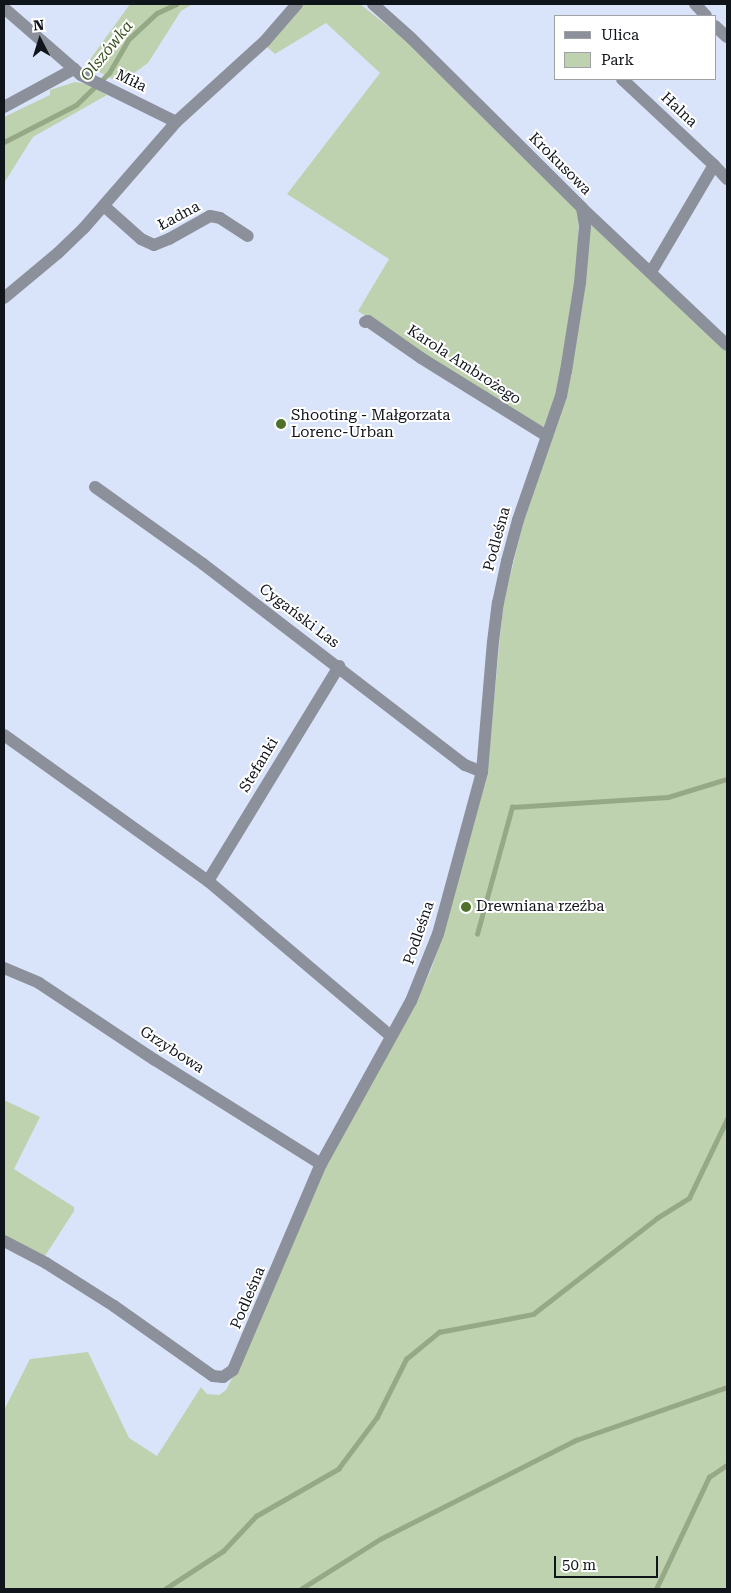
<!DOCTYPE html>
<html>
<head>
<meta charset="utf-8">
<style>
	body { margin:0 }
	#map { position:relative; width:731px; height:1593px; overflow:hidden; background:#d9e4fb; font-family:"Roboto Serif",serif }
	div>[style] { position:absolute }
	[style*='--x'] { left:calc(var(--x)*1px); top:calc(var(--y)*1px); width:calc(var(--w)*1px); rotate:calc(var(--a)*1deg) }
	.green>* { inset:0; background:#bfd2b0 }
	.stream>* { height:4.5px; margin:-2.25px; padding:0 2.25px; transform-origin:2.25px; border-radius:2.25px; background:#96a987 }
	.minor>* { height:12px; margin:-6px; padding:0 6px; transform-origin:6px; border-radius:6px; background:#8c909a }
	.dots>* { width:14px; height:14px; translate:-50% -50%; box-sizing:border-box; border:2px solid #fff; border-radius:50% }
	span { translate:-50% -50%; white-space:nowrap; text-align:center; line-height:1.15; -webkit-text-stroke:4px #fff; paint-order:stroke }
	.street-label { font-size:15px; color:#10141b }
	.poi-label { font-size:15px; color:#10141b }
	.left { translate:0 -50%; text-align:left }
	.water-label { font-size:16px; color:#3b5422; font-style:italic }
	.frame { position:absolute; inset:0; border:5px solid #10141b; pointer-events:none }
	.legend { position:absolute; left:554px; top:15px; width:162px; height:65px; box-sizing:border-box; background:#fff; border:1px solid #9fa1a4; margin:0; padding:6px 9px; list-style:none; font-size:15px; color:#10141b }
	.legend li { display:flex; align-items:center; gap:10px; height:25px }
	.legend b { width:25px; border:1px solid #9fa1a4 }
	.north { position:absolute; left:15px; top:15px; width:50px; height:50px; -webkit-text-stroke:4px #fff; paint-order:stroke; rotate:355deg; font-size:14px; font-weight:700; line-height:20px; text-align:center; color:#10141b }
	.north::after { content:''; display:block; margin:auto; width:18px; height:22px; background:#10141b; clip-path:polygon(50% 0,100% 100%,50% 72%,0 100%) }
	.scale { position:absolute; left:554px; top:1556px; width:104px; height:22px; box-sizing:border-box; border:2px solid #10141b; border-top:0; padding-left:6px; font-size:15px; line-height:18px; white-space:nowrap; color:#10141b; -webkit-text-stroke:4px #fff; paint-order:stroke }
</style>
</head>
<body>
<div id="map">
	<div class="green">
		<i style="clip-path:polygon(130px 4px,193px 4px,181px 11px,148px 63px,120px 83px,86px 65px)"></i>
		<i style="clip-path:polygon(301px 4px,360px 4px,408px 42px,574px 207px,579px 215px,576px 284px,558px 394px,547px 425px,543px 427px,423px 355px,358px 311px,389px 259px,287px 194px,380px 73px,326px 23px,275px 54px,266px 46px)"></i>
		<i style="clip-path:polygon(75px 82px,88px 84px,107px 95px,33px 137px,4px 183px,4px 117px,50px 95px,50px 90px)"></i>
		<i style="clip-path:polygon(592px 224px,727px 351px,727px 1589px,4px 1589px,4px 1410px,30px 1359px,88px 1352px,129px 1438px,157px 1456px,201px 1387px,207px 1394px,219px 1395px,226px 1390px,244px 1356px,325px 1164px,415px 1004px,431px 970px,443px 935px,487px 775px,503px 606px,523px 523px,565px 397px,589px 228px)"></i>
		<i style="clip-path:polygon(4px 1100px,40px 1117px,14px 1169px,74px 1207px,74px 1211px,45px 1256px,4px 1237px)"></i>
	</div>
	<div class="stream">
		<i style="--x:4;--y:142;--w:81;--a:-27.2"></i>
		<i style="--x:76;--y:105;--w:46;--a:-44.1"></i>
		<i style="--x:109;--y:73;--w:39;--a:-60"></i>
		<i style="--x:129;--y:39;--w:38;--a:-43"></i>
		<i style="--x:157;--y:13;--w:21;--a:-25"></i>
		<i style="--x:477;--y:934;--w:132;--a:-74.6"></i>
		<i style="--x:512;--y:807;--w:156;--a:-3.7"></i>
		<i style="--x:668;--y:797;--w:62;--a:-17"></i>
		<i style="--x:165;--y:1589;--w:69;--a:-33.2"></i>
		<i style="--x:223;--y:1551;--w:48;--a:-46.7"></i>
		<i style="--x:256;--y:1516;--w:95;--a:-29.8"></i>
		<i style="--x:338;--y:1469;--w:65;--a:-53.1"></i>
		<i style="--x:377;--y:1417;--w:65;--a:-63.4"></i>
		<i style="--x:406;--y:1359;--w:43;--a:-39.3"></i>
		<i style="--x:439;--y:1332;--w:96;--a:-10.8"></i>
		<i style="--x:533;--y:1314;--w:157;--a:-37.7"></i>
		<i style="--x:657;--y:1218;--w:38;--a:-32"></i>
		<i style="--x:689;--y:1198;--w:88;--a:-64.3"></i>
		<i style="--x:301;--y:1589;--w:93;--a:-32.3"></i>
		<i style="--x:380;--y:1539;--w:220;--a:-26.8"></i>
		<i style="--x:576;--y:1440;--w:160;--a:-19.3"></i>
		<i style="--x:656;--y:1589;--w:124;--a:-64.7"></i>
		<i style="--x:709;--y:1477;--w:22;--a:-34"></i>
	</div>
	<div class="minor">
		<i style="--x:373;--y:4;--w:51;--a:41.8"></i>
		<i style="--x:411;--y:38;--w:241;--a:44.8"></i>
		<i style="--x:582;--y:208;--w:199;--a:43.4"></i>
		<i style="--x:695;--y:4;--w:16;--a:47"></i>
		<i style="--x:4;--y:8;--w:102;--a:41"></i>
		<i style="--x:81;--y:75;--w:106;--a:26.3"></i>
		<i style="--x:715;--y:26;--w:16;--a:43"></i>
		<i style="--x:622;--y:79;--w:126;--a:43.1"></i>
		<i style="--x:4;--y:107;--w:80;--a:-28.5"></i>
		<i style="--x:104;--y:206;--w:50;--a:41.7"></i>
		<i style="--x:141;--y:239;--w:14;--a:25"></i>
		<i style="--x:154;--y:245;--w:16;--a:-22"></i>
		<i style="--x:169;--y:239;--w:47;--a:-29.3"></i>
		<i style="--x:210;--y:216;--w:10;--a:11"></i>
		<i style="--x:220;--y:218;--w:33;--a:33"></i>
		<i style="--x:651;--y:272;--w:124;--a:-59.5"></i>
		<i style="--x:714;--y:165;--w:19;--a:47"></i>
		<i style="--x:4;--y:298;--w:70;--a:-39.8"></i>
		<i style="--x:58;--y:253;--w:36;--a:-44"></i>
		<i style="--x:84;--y:228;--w:140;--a:-49"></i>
		<i style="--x:176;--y:122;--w:120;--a:-42.3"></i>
		<i style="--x:265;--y:41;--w:49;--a:-49.1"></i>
		<i style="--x:365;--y:322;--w:3;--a:-18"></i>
		<i style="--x:368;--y:321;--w:65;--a:34.9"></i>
		<i style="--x:421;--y:358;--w:148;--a:31.8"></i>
		<i style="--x:95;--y:487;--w:133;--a:35.5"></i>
		<i style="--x:203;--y:564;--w:330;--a:37.5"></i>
		<i style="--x:465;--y:765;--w:18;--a:22"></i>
		<i style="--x:4;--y:735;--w:251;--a:35.6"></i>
		<i style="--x:208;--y:881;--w:240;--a:40.3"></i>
		<i style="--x:208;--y:881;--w:252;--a:-58.6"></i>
		<i style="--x:4;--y:968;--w:38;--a:23"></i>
		<i style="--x:39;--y:983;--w:139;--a:33.6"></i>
		<i style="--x:155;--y:1060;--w:196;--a:32.1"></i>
		<i style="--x:4;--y:1241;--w:47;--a:27.6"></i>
		<i style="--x:46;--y:1263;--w:80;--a:32.3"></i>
		<i style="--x:114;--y:1306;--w:121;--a:35.3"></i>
		<i style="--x:213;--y:1376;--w:10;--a:6"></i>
		<i style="--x:223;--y:1377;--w:12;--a:-35"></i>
		<i style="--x:233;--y:1370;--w:224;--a:-66.9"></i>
		<i style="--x:321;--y:1164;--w:186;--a:-61.1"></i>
		<i style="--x:411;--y:1001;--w:72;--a:-68.1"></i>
		<i style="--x:438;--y:934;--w:168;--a:-74.8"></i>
		<i style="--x:482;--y:772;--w:130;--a:-85.2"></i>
		<i style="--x:493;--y:642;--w:39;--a:-83"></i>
		<i style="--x:498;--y:603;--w:43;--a:-77.9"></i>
		<i style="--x:507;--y:561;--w:42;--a:-75"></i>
		<i style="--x:518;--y:520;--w:131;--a:-70.9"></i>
		<i style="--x:561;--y:396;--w:25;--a:-79"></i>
		<i style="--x:566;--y:371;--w:89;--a:-81"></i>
		<i style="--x:580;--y:283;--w:57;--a:-85"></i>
		<i style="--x:585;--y:226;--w:18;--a:-99"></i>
	</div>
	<div class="dots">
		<i style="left:281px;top:424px;background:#4e722a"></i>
		<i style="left:466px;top:907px;background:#4e722a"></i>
	</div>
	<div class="street-label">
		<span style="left:131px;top:81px;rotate:26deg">Miła</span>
		<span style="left:679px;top:110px;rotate:43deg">Halna</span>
		<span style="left:560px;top:164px;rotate:45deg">Krokusowa</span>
		<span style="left:179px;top:216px;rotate:-28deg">Ładna</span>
		<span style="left:464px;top:365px;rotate:33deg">Karola Ambrożego</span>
		<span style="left:497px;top:539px;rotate:-75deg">Podleśna</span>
		<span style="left:299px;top:616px;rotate:37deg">Cygański Las</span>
		<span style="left:259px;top:765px;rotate:-59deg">Stefanki</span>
		<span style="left:419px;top:933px;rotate:-71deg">Podleśna</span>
		<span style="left:172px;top:1050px;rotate:33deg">Grzybowa</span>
		<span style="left:248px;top:1298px;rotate:-67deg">Podleśna</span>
	</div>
	<div class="poi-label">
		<span class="left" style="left:291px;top:424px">Shooting - Małgorzata<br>Lorenc-Urban</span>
		<span class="left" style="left:476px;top:907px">Drewniana rzeźba</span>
	</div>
	<div class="water-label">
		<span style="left:107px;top:51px;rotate:-51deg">Olszówka</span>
	</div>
	<div class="frame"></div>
	<ul class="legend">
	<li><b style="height:6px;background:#8c909a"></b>Ulica</li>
	<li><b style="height:14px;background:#bfd2b0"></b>Park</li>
	</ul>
	<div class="north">N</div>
	<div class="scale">50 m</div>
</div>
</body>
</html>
